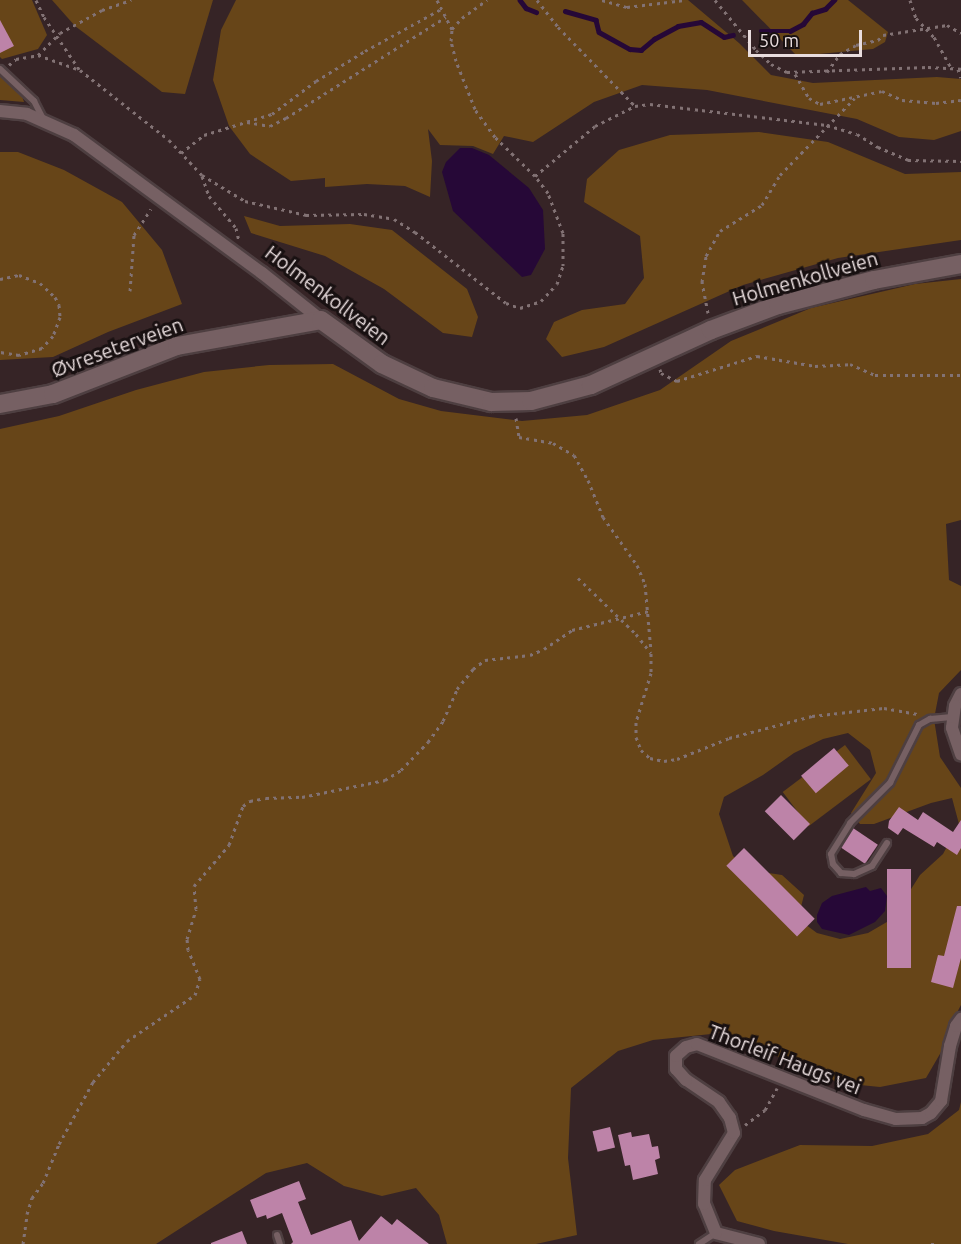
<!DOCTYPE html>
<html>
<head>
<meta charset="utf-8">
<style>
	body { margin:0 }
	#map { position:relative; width:961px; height:1244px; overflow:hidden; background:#362426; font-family:Ubuntu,sans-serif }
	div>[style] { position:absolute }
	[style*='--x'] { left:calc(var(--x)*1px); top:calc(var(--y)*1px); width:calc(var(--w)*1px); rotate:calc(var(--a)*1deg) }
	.green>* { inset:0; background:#674518; transform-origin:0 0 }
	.water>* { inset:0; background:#260837 }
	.stream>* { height:4.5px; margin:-2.25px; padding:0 2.25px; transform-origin:2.25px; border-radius:2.25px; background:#260837 }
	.building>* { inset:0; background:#bd83a8; transform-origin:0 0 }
	.path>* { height:3px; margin-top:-1.5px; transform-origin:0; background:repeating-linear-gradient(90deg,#827274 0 3px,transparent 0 7.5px) }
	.roads { filter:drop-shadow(2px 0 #4e3f41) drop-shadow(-2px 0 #4e3f41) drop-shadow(0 2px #4e3f41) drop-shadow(0 -2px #4e3f41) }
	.lane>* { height:6px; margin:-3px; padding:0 3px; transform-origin:3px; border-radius:3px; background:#766063 }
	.street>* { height:12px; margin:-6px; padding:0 6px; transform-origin:6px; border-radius:6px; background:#766063 }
	.secondary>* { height:18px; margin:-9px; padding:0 9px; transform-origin:9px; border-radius:9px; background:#766063 }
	span { translate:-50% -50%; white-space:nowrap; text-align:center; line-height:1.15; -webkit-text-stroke:6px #181011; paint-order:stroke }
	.street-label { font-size:20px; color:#e9ddde }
	.scale { position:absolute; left:748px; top:30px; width:114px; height:27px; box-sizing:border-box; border:3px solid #e9ddde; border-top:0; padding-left:8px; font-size:18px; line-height:21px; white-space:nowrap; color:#e9ddde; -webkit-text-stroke:4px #181011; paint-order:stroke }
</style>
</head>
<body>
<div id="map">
	<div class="green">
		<i style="clip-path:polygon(0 0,32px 0,47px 35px,38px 49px,2px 59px,0 57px)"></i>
		<i style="clip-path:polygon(52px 0,213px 0,185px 94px,162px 92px,75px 26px)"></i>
		<i style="clip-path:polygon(236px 0,688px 0,739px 43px,771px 75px,813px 83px,937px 77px,961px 79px,961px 131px,934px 140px,899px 137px,857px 119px,707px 90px,642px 85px,594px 102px,533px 142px,504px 136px,493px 154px,473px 146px,440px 145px,428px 129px,432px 161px,430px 197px,405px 186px,367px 184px,325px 187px,325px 178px,291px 181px,250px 154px,229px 126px,213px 80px,221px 30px)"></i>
		<i style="clip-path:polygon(742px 0,848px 0,888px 32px,885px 42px,873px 49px,797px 56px)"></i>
		<i style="clip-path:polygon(0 76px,22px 96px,24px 102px,0 100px)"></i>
		<i style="clip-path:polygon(759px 132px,828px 142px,905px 174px,961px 172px,961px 240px,838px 258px,743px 285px,604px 347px,562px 357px,546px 339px,554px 322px,582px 310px,625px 304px,644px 278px,640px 236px,584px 202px,587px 179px,619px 150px,670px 135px)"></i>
		<i style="clip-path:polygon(0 152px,18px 152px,64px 170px,122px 202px,162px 250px,182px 304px,108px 332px,53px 357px,0 360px)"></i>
		<i style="clip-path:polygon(244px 216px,280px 226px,350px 224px,392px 230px,467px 289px,478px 317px,472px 337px,443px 333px,384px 289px,325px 256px,251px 233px)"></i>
		<i style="clip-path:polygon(evenodd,961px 279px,961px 520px,946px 524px,949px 580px,961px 586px,961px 670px,939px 693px,934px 719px,940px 757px,961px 788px,961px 1005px,952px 1022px,944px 1047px,926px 1078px,880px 1087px,840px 1083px,721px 1033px,653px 1040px,618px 1051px,571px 1088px,568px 1158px,577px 1235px,536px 1244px,447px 1244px,439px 1215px,416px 1188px,382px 1196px,344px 1186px,307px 1163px,266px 1173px,156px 1244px,0 1244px,0 429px,59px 416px,136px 390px,204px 372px,269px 365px,333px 364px,399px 399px,441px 411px,522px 421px,587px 415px,660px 390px,731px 341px,811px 308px,915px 284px,961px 279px,848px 733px,870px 750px,876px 773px,851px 813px,860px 824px,874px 824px,931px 803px,952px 798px,959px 824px,943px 854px,920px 875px,892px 919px,868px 933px,840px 939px,817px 933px,798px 919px,804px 895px,782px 875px,749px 870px,733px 856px,719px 814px,724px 797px,763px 775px,794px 753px,823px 739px,848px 733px)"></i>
		<i style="left:845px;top:745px;width:43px;height:78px;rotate:53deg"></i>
		<i style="clip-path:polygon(961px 1102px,961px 1244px,848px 1244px,774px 1231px,737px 1221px,719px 1185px,735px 1170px,800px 1145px,872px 1146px,928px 1134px,959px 1110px)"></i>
	</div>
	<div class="water">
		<i style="clip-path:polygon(460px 148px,472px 148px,489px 155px,529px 188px,543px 210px,545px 249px,531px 275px,522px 277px,453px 211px,442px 172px,446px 162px)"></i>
		<i style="clip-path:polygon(866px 887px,870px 891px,881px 888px,887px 896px,885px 911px,875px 922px,849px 935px,822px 929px,817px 922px,817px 915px,822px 903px,832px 896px)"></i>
	</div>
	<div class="stream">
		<i style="--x:520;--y:0;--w:10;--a:53"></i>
		<i style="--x:526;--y:8;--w:11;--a:22"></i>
		<i style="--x:565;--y:11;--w:32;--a:16"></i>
		<i style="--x:596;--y:20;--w:12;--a:76"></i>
		<i style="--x:599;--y:32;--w:35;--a:29"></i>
		<i style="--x:630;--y:49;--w:11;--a:5"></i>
		<i style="--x:641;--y:50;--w:17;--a:-40"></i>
		<i style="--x:654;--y:39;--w:27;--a:-28"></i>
		<i style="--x:678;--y:26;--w:23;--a:-10"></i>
		<i style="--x:701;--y:22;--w:27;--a:33"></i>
		<i style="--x:724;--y:37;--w:9;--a:-13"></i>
		<i style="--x:761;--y:31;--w:29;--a:0"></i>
		<i style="--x:790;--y:31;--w:15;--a:-28"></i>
		<i style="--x:803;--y:24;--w:14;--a:-51"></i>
		<i style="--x:812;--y:13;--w:14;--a:-17"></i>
		<i style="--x:825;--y:9;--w:13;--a:-45"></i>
	</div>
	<div class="building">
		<i style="clip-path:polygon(0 20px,14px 46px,0 53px)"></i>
		<i style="left:834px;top:748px;width:23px;height:43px;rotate:50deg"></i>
		<i style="left:781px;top:795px;width:41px;height:23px;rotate:45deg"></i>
		<i style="clip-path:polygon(899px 807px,918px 820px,923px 812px,953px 832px,961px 820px,961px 848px,957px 855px,937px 842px,934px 847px,903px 828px,898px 835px,888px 828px,889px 821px)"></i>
		<i style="left:853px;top:828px;width:30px;height:23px;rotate:34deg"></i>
		<i style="left:744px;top:848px;width:100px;height:25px;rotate:45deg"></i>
		<i style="left:887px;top:869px;width:24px;height:99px"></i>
		<i style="clip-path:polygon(957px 906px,961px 906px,961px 958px,953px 988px,931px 982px,938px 955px,944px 956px)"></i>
		<i style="left:610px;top:1127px;width:21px;height:18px;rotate:76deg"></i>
		<i style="clip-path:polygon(631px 1132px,632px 1137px,649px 1134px,652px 1147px,658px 1146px,660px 1158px,655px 1160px,658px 1174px,633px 1180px,630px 1165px,625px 1166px,618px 1135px)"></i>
		<i style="clip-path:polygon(299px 1181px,306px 1199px,298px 1202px,311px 1235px,351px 1220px,359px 1241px,381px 1216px,392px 1225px,397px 1219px,429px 1244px,291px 1244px,293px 1242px,282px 1213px,267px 1219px,266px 1215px,257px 1218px,250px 1200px)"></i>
		<i style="clip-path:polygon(242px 1231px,247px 1244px,211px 1244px,211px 1243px)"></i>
	</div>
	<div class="path">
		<i style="--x:36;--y:0;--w:19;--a:65"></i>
		<i style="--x:44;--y:17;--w:63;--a:56.1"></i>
		<i style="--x:437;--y:0;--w:33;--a:63"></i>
		<i style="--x:537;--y:0;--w:34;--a:52"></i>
		<i style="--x:558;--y:27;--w:110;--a:45.7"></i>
		<i style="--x:602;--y:0;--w:26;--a:16"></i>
		<i style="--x:627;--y:7;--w:58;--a:-6.9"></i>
		<i style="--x:715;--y:0;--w:65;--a:50.6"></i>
		<i style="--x:756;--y:50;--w:21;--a:43"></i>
		<i style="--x:771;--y:64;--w:18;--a:27"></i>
		<i style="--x:787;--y:72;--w:141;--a:-2"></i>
		<i style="--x:928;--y:67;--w:33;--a:3"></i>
		<i style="--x:910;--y:0;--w:19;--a:72"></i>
		<i style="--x:916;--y:18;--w:26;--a:47"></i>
		<i style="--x:934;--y:37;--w:35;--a:61"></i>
		<i style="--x:38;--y:55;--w:31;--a:-45"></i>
		<i style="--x:60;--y:33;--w:48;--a:-28.7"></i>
		<i style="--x:102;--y:10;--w:31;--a:-19"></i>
		<i style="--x:9;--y:65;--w:9;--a:-41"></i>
		<i style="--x:16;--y:59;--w:22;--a:-10"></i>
		<i style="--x:38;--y:55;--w:45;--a:19.7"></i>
		<i style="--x:80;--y:70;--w:113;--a:38.2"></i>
		<i style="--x:169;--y:140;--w:48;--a:46.7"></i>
		<i style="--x:202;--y:175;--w:50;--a:31.2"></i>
		<i style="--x:245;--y:201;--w:63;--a:12.9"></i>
		<i style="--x:306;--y:215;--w:58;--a:-1"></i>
		<i style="--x:364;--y:214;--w:30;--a:9"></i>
		<i style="--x:394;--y:219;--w:25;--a:32"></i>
		<i style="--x:415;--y:232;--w:115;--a:38"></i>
		<i style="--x:506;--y:303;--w:15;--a:20"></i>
		<i style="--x:520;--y:308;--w:22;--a:-18"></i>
		<i style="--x:541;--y:301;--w:23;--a:-47"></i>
		<i style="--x:557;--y:284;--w:19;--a:-72"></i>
		<i style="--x:563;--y:266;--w:33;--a:-90"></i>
		<i style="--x:563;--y:233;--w:43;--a:-110.6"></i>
		<i style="--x:548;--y:193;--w:21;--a:-127"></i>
		<i style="--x:535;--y:176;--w:56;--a:-135.7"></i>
		<i style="--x:495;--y:137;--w:34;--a:-126"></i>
		<i style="--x:475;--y:109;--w:52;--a:-111.6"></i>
		<i style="--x:456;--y:61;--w:21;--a:-104"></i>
		<i style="--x:451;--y:41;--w:12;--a:-85"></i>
		<i style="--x:452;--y:29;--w:15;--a:-48"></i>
		<i style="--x:462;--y:18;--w:31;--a:-36"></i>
		<i style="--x:958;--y:69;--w:9;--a:72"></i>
		<i style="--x:827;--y:72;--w:22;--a:-54"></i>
		<i style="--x:840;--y:54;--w:18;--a:-29"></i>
		<i style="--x:856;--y:45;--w:23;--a:-13"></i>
		<i style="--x:878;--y:40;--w:7;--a:-45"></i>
		<i style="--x:883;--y:35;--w:65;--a:-8.9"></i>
		<i style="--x:947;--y:25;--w:16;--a:30"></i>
		<i style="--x:795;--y:74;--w:28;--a:60"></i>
		<i style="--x:809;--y:98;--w:13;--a:29"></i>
		<i style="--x:820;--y:104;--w:63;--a:-11.8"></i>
		<i style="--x:882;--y:91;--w:22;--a:24"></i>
		<i style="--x:902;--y:100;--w:34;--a:5"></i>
		<i style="--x:936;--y:103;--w:25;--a:-7"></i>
		<i style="--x:247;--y:122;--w:23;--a:10"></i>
		<i style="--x:270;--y:126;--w:18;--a:-27"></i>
		<i style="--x:286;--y:118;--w:189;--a:-32.3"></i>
		<i style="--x:181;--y:153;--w:29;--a:-38"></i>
		<i style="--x:204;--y:135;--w:71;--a:-17.2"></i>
		<i style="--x:272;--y:114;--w:55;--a:-36.9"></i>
		<i style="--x:316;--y:81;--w:57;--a:-31.5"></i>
		<i style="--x:365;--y:51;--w:87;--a:-28.9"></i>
		<i style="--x:202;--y:176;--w:21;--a:71"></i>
		<i style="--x:209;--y:196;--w:42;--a:49.8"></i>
		<i style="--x:236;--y:228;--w:13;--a:77"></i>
		<i style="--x:535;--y:176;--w:78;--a:-39.8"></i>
		<i style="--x:595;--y:126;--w:45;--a:-26.6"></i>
		<i style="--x:635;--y:106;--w:15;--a:-8"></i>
		<i style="--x:650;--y:104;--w:178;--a:6.8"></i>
		<i style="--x:827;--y:125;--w:31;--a:17"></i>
		<i style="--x:857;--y:134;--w:25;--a:32"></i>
		<i style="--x:878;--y:147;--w:33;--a:23"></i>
		<i style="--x:908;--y:160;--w:53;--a:1.1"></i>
		<i style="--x:0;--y:279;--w:19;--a:-12"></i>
		<i style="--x:19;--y:275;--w:22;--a:21"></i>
		<i style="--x:40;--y:283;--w:21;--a:43"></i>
		<i style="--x:55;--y:297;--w:9;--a:63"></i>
		<i style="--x:59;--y:305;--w:12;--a:85"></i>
		<i style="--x:60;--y:317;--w:20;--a:110"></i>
		<i style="--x:53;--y:336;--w:16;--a:133"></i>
		<i style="--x:42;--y:348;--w:24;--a:163"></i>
		<i style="--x:19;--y:355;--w:19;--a:-171"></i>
		<i style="--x:130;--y:291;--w:56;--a:-85.9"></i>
		<i style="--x:134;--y:235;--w:31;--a:-57"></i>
		<i style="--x:708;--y:313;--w:32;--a:-101"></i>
		<i style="--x:702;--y:282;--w:26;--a:-81"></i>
		<i style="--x:706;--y:256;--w:29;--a:-61"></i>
		<i style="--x:720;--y:231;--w:49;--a:-31.8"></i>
		<i style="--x:762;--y:205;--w:35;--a:-59"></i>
		<i style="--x:780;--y:175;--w:107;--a:-45.8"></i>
		<i style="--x:660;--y:369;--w:4;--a:76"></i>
		<i style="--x:661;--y:373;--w:18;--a:27"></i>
		<i style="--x:677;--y:381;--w:84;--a:-17.4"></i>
		<i style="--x:757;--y:356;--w:59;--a:9.8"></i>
		<i style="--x:815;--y:366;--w:35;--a:-3"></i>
		<i style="--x:850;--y:364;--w:27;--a:24"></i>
		<i style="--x:875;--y:375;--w:86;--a:0"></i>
		<i style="--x:516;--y:418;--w:19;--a:81"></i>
		<i style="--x:519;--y:437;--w:35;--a:10"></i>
		<i style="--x:553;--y:443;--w:24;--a:30"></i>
		<i style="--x:574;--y:455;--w:29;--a:61"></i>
		<i style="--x:588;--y:480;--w:40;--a:68"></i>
		<i style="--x:603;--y:517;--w:59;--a:54.7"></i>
		<i style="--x:637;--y:565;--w:21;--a:67"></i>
		<i style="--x:645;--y:584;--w:67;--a:84.9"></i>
		<i style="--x:578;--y:578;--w:81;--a:44"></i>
		<i style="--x:636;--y:634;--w:24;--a:52"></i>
		<i style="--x:651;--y:653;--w:20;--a:90"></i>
		<i style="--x:651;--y:673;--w:51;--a:107"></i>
		<i style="--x:636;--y:722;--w:15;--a:90"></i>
		<i style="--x:636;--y:737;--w:14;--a:69"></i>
		<i style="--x:641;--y:750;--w:12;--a:42"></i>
		<i style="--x:650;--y:758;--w:14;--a:12"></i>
		<i style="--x:664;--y:761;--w:13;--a:-9"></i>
		<i style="--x:677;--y:759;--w:56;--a:-22"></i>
		<i style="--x:729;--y:738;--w:86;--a:-14.8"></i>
		<i style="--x:812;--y:716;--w:72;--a:-6.3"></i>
		<i style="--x:884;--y:708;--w:34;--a:10"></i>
		<i style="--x:745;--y:1125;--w:25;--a:-37"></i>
		<i style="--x:765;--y:1110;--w:25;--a:-61"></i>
		<i style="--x:23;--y:1244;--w:30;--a:-82"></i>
		<i style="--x:27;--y:1214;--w:17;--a:-73"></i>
		<i style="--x:32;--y:1198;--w:19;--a:-54"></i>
		<i style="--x:43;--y:1183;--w:42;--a:-67.7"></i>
		<i style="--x:59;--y:1144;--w:71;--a:-61.3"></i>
		<i style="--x:93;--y:1082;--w:53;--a:-50.3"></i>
		<i style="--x:127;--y:1041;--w:82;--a:-34.1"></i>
		<i style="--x:195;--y:995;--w:17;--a:-73"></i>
		<i style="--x:200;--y:979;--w:31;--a:-112"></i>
		<i style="--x:188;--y:950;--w:11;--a:-95"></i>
		<i style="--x:187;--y:939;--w:31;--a:-73"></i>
		<i style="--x:196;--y:909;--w:23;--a:-95"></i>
		<i style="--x:194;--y:886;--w:54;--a:-49.5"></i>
		<i style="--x:229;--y:845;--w:41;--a:-70.3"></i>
		<i style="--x:243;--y:806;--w:9;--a:-36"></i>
		<i style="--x:250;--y:801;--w:16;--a:-11"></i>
		<i style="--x:266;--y:798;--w:36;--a:-2"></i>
		<i style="--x:302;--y:797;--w:85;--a:-11.6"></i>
		<i style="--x:385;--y:780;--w:19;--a:-32"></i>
		<i style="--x:401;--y:770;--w:39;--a:-46"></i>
		<i style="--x:428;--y:742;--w:26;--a:-54"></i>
		<i style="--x:443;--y:721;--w:35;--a:-66"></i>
		<i style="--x:457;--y:689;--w:26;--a:-51"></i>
		<i style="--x:473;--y:669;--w:15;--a:-37"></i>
		<i style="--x:485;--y:660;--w:45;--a:-6.3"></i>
		<i style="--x:530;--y:655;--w:15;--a:-23"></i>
		<i style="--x:544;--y:649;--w:34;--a:-34"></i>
		<i style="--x:572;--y:630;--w:79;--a:-13.9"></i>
		<i style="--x:931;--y:1244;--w:6;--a:0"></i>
	</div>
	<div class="roads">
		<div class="lane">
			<i style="--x:0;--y:69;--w:47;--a:43.3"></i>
			<i style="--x:34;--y:101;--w:20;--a:63"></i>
			<i style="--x:887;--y:843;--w:27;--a:123"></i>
			<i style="--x:872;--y:866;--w:20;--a:156"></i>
			<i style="--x:854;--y:874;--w:13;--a:-176"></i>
			<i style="--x:841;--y:873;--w:12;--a:-132"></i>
			<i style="--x:833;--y:864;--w:10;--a:-101"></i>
			<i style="--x:831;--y:854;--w:36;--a:-58"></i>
			<i style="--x:850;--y:823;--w:57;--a:-45"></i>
			<i style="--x:890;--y:783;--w:65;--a:-63.4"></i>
			<i style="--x:919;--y:725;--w:13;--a:-29"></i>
			<i style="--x:930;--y:719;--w:22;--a:-5"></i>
			<i style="--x:277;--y:1235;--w:9;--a:72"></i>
			<i style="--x:699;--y:1244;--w:20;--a:-33"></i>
		</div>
		<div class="street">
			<i style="--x:0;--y:111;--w:27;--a:6"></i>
			<i style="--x:27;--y:114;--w:51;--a:24.1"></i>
			<i style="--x:74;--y:135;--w:233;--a:36.3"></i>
			<i style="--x:262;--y:273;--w:75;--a:38.5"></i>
			<i style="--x:961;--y:694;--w:13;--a:117"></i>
			<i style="--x:955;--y:706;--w:22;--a:98"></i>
			<i style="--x:952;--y:728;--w:28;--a:71"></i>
			<i style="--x:759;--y:1244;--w:44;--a:-165.7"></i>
			<i style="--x:716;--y:1233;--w:31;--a:-112"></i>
			<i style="--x:704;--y:1204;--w:24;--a:-88"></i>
			<i style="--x:705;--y:1180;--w:55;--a:-58.3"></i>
			<i style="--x:734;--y:1133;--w:16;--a:-105"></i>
			<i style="--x:730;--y:1118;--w:19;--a:-125"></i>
			<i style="--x:719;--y:1102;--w:40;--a:-146"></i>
			<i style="--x:686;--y:1080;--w:15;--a:-132"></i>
			<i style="--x:676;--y:1069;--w:13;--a:-90"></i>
			<i style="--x:676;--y:1056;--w:13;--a:-42"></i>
			<i style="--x:686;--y:1047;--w:11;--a:-15"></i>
			<i style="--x:697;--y:1044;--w:180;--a:21.6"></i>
			<i style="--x:864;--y:1110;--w:33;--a:16"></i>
			<i style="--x:896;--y:1119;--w:26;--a:-2"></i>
			<i style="--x:922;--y:1118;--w:10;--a:-29"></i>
			<i style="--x:931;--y:1113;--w:16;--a:-50"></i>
			<i style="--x:941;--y:1101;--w:56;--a:-80.7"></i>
			<i style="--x:950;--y:1046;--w:21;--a:-73"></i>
			<i style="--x:956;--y:1026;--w:9;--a:-54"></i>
		</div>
		<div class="secondary">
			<i style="--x:0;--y:404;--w:54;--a:-10.7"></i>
			<i style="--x:53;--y:394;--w:133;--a:-21.2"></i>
			<i style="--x:177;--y:346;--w:146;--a:-10.2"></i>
			<i style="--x:321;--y:320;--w:75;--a:35.8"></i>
			<i style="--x:382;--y:364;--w:56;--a:25.2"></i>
			<i style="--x:433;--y:388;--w:60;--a:13.6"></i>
			<i style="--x:491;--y:402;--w:40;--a:-1.4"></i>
			<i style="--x:531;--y:401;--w:62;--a:-14.9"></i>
			<i style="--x:591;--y:385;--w:132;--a:-24.6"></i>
			<i style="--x:711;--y:330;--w:72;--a:-20.5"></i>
			<i style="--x:778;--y:305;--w:99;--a:-14.6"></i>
			<i style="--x:874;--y:280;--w:88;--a:-10.4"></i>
		</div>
	</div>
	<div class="street-label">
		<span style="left:805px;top:278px;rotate:-16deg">Holmenkollveien</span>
		<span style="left:328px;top:295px;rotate:37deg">Holmenkollveien</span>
		<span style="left:117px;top:347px;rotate:-20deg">Øvreseterveien</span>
		<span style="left:785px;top:1059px;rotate:21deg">Thorleif Haugs vei</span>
	</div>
	<div class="scale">50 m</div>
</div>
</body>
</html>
